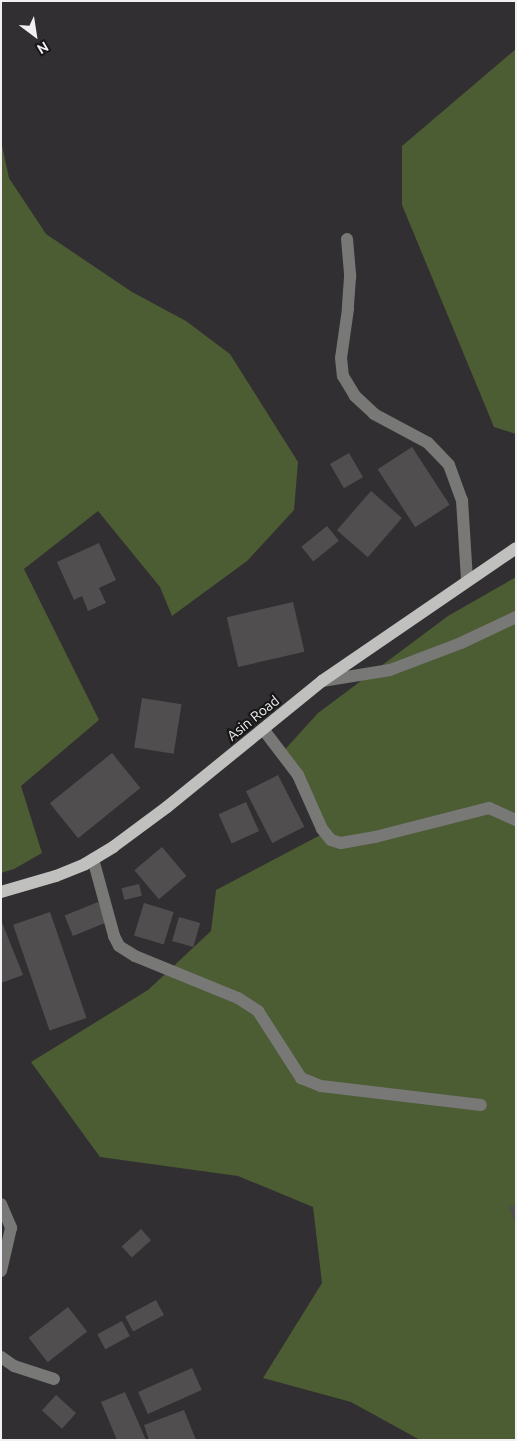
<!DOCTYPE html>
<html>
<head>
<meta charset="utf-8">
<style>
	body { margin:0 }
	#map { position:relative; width:517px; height:1441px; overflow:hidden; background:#312f31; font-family:Ubuntu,sans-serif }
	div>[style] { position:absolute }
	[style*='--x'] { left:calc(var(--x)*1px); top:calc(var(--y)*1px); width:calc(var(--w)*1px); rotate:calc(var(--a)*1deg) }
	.green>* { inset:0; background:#4c5c33 }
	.building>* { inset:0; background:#514e4f; transform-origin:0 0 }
	.minor>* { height:12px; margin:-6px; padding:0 6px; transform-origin:6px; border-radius:6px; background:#787877 }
	.major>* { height:12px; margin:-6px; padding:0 6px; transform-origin:6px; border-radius:6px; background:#c0c1be }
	span { translate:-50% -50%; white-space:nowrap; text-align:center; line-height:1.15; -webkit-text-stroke:4.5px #181718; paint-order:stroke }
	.street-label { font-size:14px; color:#f2f0f2 }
	.frame { position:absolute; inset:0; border:2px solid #f2f0f2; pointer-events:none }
	.north { position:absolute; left:10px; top:10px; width:50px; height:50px; -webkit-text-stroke:4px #181718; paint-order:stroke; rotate:149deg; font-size:14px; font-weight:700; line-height:20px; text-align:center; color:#f2f0f2 }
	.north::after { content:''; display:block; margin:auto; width:18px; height:22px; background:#f2f0f2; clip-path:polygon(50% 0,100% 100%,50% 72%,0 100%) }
</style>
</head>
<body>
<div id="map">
	<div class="green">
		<i style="clip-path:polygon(516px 49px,516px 434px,494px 427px,402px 205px,402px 146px)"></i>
		<i style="clip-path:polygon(1px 141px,9px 178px,46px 234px,132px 292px,186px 321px,230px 354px,298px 462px,294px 510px,247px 561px,172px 616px,160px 587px,98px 511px,24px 569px,99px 720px,21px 786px,42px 853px,14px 869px,1px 873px)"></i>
		<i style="clip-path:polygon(516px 577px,516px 1440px,420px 1440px,351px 1402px,263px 1378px,322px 1283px,313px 1207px,238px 1176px,100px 1157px,31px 1062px,148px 990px,211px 931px,216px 890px,328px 831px,280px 755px,318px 713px,448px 616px)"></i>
	</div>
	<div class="building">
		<i style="left:412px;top:447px;width:69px;height:41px;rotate:57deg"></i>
		<i style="left:349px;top:453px;width:28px;height:22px;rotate:60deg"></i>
		<i style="left:371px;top:491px;width:41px;height:52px;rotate:41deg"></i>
		<i style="left:327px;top:526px;width:19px;height:33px;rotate:51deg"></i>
		<i style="clip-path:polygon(99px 543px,116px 580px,99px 588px,106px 603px,88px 611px,82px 596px,74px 600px,57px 562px)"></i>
		<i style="left:293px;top:602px;width:51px;height:68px;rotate:77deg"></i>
		<i style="left:142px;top:698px;width:40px;height:50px;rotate:9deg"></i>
		<i style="left:112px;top:753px;width:45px;height:80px;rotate:51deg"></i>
		<i style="left:278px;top:775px;width:58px;height:36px;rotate:63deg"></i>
		<i style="left:246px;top:802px;width:32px;height:30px;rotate:66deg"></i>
		<i style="left:162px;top:847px;width:38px;height:36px;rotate:50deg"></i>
		<i style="left:139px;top:884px;width:12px;height:18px;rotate:76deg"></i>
		<i style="left:98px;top:902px;width:22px;height:36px;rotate:68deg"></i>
		<i style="left:144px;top:903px;width:31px;height:34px;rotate:17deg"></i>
		<i style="left:50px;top:912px;width:112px;height:39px;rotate:71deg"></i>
		<i style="left:179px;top:917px;width:22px;height:25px;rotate:16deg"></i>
		<i style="clip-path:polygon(1px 920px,23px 975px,1px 983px)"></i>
		<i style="clip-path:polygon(516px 1205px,516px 1224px,509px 1207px)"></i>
		<i style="left:141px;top:1229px;width:15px;height:26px;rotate:48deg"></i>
		<i style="left:156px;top:1300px;width:17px;height:35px;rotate:62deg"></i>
		<i style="left:68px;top:1307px;width:31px;height:50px;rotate:52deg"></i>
		<i style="left:122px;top:1321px;width:17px;height:28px;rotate:62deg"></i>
		<i style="left:192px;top:1368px;width:24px;height:59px;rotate:66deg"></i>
		<i style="clip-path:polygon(125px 1392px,146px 1440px,117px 1440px,101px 1402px)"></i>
		<i style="left:56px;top:1395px;width:27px;height:21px;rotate:42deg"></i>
		<i style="clip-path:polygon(184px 1410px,196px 1440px,149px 1440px,144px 1425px)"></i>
	</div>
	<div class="minor">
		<i style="--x:347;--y:239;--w:38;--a:85"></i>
		<i style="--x:350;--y:277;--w:32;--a:94"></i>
		<i style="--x:348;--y:309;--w:49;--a:98.1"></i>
		<i style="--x:341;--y:358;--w:18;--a:84"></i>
		<i style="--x:343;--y:376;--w:23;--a:59"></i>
		<i style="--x:355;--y:396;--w:26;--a:43"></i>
		<i style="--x:374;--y:414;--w:61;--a:28.2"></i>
		<i style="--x:428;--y:443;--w:30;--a:46"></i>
		<i style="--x:449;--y:465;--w:37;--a:70"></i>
		<i style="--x:462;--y:500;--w:80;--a:86.4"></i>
		<i style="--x:322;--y:681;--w:69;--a:-9.2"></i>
		<i style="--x:390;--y:670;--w:76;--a:-20.8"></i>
		<i style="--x:461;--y:643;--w:61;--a:-25.3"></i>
		<i style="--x:263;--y:729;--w:58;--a:52.7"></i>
		<i style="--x:298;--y:775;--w:59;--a:66"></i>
		<i style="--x:322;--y:829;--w:14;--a:51"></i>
		<i style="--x:331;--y:840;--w:10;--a:17"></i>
		<i style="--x:341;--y:843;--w:35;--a:-10"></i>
		<i style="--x:375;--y:837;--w:118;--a:-14.3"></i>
		<i style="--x:489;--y:808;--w:30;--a:24"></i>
		<i style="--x:93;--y:859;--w:80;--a:74.7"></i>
		<i style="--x:114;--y:936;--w:11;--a:63"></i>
		<i style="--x:119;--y:946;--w:19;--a:32"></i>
		<i style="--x:135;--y:956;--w:111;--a:22.2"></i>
		<i style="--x:238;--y:998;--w:24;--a:33"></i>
		<i style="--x:258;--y:1011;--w:80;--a:57.3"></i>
		<i style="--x:301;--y:1078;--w:22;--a:22"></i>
		<i style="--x:321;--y:1086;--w:161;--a:6.8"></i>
		<i style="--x:1;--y:1204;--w:26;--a:67"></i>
		<i style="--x:11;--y:1228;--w:44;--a:103.1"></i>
		<i style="--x:1;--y:1357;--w:16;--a:35"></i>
		<i style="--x:14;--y:1366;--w:42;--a:18"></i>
	</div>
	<div class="major">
		<i style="--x:1;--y:892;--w:57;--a:-16.2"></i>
		<i style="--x:56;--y:876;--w:31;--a:-22"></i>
		<i style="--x:85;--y:864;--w:33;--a:-31"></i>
		<i style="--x:113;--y:847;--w:67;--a:-36.5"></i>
		<i style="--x:167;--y:807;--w:200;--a:-39.1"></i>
		<i style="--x:322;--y:681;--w:235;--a:-34.4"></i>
	</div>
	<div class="street-label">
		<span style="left:253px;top:718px;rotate:-39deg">Asin Road</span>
	</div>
	<div class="frame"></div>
	<div class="north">N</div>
</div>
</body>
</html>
